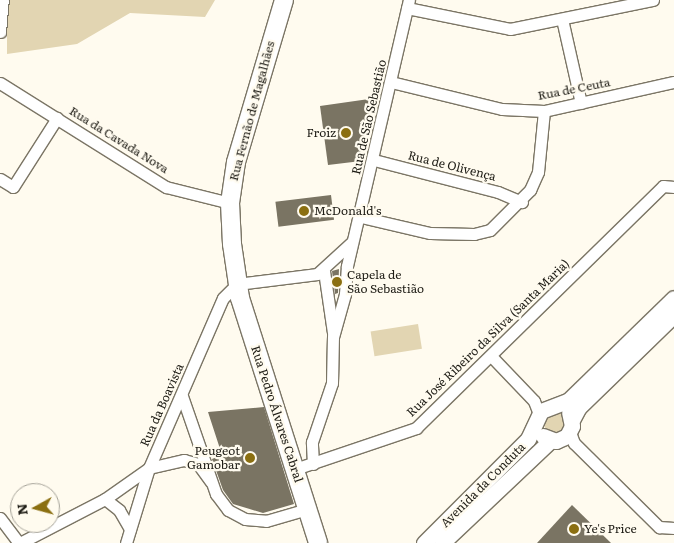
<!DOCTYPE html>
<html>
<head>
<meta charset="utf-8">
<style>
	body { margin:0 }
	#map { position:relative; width:674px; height:543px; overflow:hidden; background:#fffbef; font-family:Literata,serif }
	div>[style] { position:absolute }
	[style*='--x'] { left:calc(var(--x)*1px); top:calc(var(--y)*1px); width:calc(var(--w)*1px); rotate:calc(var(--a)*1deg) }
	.green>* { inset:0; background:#e2d5b2; transform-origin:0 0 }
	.round { border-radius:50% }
	.building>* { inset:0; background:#7a7463; transform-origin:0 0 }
	.roads { filter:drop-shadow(1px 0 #7b7565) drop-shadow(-1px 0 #7b7565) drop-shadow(0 1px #7b7565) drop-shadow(0 -1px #7b7565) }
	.street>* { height:11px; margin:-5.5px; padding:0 5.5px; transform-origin:5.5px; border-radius:5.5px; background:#fff }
	.secondary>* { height:15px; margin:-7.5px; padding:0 7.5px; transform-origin:7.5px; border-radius:7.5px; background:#fff }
	.primary>* { height:18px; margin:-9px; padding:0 9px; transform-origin:9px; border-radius:9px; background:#fff }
	.dots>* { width:14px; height:14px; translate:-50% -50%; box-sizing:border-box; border:2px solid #fffbef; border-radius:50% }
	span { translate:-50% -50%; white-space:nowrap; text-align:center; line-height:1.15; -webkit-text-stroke:4.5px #fffbef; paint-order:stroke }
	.street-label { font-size:12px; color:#1e1c15 }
	.poi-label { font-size:12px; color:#1e1c15 }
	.right { translate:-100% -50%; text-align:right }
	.left { translate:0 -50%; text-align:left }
	.north { position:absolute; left:10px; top:483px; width:50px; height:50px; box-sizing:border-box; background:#fffbef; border:1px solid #a5a298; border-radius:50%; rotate:263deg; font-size:14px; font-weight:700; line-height:20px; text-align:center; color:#1e1c15 }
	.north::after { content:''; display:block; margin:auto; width:18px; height:22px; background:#8b6f11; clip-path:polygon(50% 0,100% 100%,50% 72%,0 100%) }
</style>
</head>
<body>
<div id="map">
	<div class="green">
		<i style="clip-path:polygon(7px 0,215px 0,205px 17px,130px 13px,77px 44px,7px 54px)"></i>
		<i style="left:418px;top:324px;width:25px;height:48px;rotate:81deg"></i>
		<i class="round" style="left:544px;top:412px;width:22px;height:22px"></i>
	</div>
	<div class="building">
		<i style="clip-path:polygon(376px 98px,361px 161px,328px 165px,320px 106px)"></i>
		<i style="left:331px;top:195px;width:25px;height:56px;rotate:83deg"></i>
		<i style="clip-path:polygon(339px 269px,338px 293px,335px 294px,332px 271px)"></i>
		<i style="clip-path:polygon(264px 407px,294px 504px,263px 513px,233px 504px,223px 490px,212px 459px,222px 455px,208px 412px)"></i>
		<i style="clip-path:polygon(572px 505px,611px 543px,537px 543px)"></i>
	</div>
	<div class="roads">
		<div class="street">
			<i style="--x:407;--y:8;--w:105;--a:11.5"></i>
			<i style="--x:510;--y:29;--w:146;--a:-11.5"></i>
			<i style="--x:562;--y:19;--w:86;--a:77.3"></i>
			<i style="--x:0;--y:32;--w:32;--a:-85"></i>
			<i style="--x:391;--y:82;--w:114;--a:13.7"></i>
			<i style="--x:502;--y:109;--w:42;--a:2.7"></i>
			<i style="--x:544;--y:111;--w:133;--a:-12.6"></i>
			<i style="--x:0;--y:83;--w:196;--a:32.1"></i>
			<i style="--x:166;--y:187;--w:66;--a:14"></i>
			<i style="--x:374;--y:160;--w:128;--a:14.5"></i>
			<i style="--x:498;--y:192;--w:26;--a:23"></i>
			<i style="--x:0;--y:179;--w:15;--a:32"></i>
			<i style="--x:13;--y:187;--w:82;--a:-57.5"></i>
			<i style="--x:361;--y:217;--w:71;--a:13.1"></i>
			<i style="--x:430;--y:233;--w:44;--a:1.3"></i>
			<i style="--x:474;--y:234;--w:16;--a:-14"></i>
			<i style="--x:490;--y:230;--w:57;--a:-45"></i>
			<i style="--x:530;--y:190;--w:20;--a:-66"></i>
			<i style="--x:538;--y:172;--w:61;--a:-84.4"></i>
			<i style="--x:324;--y:271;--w:63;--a:81.7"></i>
			<i style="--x:491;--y:356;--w:62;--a:46.3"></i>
			<i style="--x:534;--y:401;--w:14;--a:69"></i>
			<i style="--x:182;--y:396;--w:104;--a:70.9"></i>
			<i style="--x:216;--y:494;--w:20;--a:53"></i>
			<i style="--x:228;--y:510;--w:19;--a:28"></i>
			<i style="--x:245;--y:519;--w:21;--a:5"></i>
			<i style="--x:266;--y:521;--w:43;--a:-16.3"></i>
			<i style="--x:570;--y:432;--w:12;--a:70"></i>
			<i style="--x:574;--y:443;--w:120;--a:44.7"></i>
			<i style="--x:659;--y:527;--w:15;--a:4"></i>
			<i style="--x:313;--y:464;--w:22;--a:-93"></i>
			<i style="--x:312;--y:442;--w:62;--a:-71.3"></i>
			<i style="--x:332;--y:383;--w:46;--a:-88.8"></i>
			<i style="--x:333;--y:337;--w:45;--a:-74.4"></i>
			<i style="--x:345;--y:294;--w:28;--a:-86"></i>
			<i style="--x:347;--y:266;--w:273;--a:-76.9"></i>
			<i style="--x:295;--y:469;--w:128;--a:-18.7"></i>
			<i style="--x:416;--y:428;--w:346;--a:-44.4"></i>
			<i style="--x:663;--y:186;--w:11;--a:5"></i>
			<i style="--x:105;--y:499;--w:18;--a:38"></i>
			<i style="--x:119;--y:510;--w:22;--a:60"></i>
			<i style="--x:0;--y:518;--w:31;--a:53"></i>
			<i style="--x:20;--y:543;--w:96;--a:-27.4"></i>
			<i style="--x:105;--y:499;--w:54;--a:-35.2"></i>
			<i style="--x:149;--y:468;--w:36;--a:-13"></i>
			<i style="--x:184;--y:460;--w:15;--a:16"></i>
			<i style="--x:198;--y:464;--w:22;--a:54"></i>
			<i style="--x:126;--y:543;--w:78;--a:-73"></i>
			<i style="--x:149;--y:468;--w:185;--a:-66.5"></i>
			<i style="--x:223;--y:298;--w:20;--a:-45"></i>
			<i style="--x:237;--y:284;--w:81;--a:-7.1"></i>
			<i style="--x:317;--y:274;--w:47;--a:-42.4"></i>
		</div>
		<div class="secondary">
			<i style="--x:572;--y:420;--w:15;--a:-62"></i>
			<i style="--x:579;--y:407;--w:132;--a:-44.1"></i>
			<i style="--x:543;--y:436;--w:14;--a:21"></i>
			<i style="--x:556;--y:441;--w:12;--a:-24"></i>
			<i style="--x:567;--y:436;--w:11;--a:-63"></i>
			<i style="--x:572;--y:426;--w:14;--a:-102"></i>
			<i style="--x:424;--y:543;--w:147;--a:-45"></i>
			<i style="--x:528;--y:439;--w:31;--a:-65"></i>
			<i style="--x:541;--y:411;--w:30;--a:-21"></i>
			<i style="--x:569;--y:400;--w:146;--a:-44.2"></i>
			<i style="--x:442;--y:543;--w:150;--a:-43.4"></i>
		</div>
		<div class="primary">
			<i style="--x:284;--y:0;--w:169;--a:106.5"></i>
			<i style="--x:236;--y:162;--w:41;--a:98.3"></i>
			<i style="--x:230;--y:203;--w:41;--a:87.2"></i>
			<i style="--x:232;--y:244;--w:55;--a:81.6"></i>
			<i style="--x:240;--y:298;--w:257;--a:72.3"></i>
		</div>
	</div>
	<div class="dots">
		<i style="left:346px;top:133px;background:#8b6f11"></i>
		<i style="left:304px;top:211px;background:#8b6f11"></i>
		<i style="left:337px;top:282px;background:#8b6f11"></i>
		<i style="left:250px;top:458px;background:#8b6f11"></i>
		<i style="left:574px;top:529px;background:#8b6f11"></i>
	</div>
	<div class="street-label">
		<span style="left:574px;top:89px;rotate:-11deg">Rua de Ceuta</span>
		<span style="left:252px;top:111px;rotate:-75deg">Rua Fernão de Magalhães</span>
		<span style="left:369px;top:117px;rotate:-77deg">Rua de São Sebastião</span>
		<span style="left:119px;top:140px;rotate:32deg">Rua da Cavada Nova</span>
		<span style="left:452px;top:166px;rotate:14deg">Rua de Olivença</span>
		<span style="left:488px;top:338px;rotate:-44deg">Rua José Ribeiro da Silva (Santa Maria)</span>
		<span style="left:162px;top:405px;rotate:-66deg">Rua da Boavista</span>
		<span style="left:277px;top:414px;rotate:72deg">Rua Pedro Álvares Cabral</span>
		<span style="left:483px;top:485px;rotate:-45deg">Avenida da Conduta</span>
	</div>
	<div class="poi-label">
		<span class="right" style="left:336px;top:133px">Froiz</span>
		<span class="left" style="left:314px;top:211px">McDonald's</span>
		<span class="left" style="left:347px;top:282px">Capela de<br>São Sebastião</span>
		<span class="right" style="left:240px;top:458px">Peugeot<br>Gamobar</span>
		<span class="left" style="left:584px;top:529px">Ye's Price</span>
	</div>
	<div class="north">N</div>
</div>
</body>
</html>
